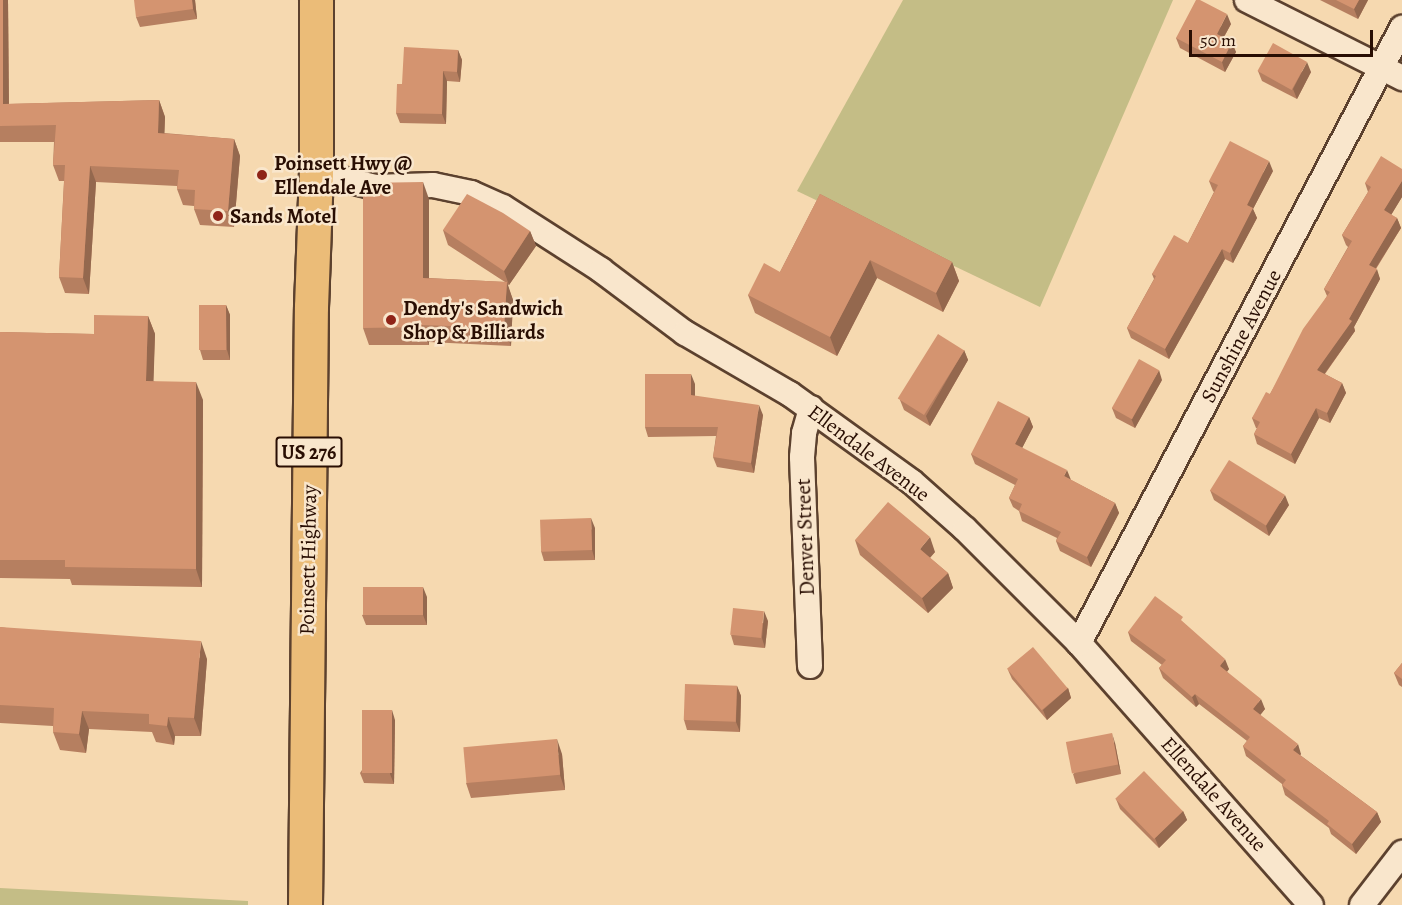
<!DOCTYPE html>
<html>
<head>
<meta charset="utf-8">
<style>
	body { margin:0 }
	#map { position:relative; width:1402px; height:905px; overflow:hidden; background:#f6d9b0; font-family:Alegreya,serif }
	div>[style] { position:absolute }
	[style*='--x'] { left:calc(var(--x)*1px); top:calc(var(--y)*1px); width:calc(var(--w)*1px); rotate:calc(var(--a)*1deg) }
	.green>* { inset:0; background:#c4bd86 }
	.roads { filter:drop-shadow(2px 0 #5c412e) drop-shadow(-2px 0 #5c412e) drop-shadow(0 2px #5c412e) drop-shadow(0 -2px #5c412e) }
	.street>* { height:24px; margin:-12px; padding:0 12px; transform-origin:12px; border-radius:12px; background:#f9e6cc }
	.highway>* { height:33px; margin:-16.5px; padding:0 16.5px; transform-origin:16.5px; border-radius:16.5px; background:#ebbc78 }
	.wall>* { inset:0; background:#b67f60 }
	.shaded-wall>* { inset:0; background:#94684e }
	.building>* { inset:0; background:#d49470; transform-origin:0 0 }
	.dots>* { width:16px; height:16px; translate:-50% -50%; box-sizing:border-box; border:3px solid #f9e6cc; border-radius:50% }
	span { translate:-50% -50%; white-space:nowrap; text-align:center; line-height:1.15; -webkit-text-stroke:5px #f9e6cc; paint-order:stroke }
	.shield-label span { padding:2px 4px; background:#f9e6cc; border:2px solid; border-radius:4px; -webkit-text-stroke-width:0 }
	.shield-label { font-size:20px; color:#290e03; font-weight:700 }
	.poi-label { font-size:21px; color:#290e03; font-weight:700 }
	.left { translate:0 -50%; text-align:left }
	.street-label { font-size:21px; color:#290e03 }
	.scale { position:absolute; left:1189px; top:30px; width:184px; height:27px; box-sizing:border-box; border:3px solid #290e03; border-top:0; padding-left:8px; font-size:18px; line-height:21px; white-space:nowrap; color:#290e03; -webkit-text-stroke:4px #f9e6cc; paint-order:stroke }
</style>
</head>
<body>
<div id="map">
	<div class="green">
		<i style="clip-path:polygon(903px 0,1173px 0,1040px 307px,797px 191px)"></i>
		<i style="clip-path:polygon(0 888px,248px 901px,248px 905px,0 905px)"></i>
	</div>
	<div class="roads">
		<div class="street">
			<i style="--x:1247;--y:0;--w:174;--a:26.7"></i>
			<i style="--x:316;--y:173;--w:61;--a:13.3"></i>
			<i style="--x:375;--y:187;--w:58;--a:-2"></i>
			<i style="--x:433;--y:185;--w:39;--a:12"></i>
			<i style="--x:471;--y:193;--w:35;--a:24"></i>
			<i style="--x:503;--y:207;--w:117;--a:32.7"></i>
			<i style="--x:601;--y:270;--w:105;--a:36.9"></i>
			<i style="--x:685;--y:333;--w:121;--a:30.2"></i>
			<i style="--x:790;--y:394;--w:150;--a:35.8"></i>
			<i style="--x:912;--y:482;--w:71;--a:41.6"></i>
			<i style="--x:965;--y:529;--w:161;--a:45"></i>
			<i style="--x:1079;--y:643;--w:350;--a:48.5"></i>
			<i style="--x:1079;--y:643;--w:695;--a:-62.29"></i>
			<i style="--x:810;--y:666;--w:209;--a:-92.2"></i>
			<i style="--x:802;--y:457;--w:24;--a:-85"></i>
			<i style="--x:804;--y:433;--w:26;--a:-74"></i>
			<i style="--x:1362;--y:905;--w:66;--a:-52.4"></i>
		</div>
		<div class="highway">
			<i style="--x:305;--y:905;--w:598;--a:-89.43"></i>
			<i style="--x:311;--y:307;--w:134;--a:-87.9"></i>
			<i style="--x:316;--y:173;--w:173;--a:-90"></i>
		</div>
	</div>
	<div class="wall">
		<i style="clip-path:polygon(0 0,8px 0,9px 104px,159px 100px,165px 117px,164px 133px,234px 139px,240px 156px,234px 227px,200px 225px,194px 209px,194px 206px,183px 205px,177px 189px,177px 186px,96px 182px,89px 294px,65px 293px,59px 277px,64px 181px,59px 181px,53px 165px,54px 142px,0 142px)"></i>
		<i style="clip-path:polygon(195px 0,197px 19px,140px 27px,136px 17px)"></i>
		<i style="clip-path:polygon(1320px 0,1368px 0,1358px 19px)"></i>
		<i style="clip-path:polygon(1231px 24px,1224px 37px,1236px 52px,1225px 72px,1180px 48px,1176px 38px)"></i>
		<i style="clip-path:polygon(458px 50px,462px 60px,460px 82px,447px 81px,446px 124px,400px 123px,396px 113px)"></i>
		<i style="clip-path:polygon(1258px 71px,1311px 72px,1297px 99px,1262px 81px)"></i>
		<i style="clip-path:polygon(1402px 169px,1402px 197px,1391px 215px,1397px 218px,1401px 228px,1376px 269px,1380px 279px,1354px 327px,1355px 331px,1325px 374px,1342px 383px,1346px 393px,1330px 423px,1319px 418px,1295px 464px,1257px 444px,1254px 434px,1257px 428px,1256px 428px,1252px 418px,1270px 394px,1327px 296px,1324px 289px,1348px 247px,1346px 245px,1342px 235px,1368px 192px,1365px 183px)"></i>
		<i style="clip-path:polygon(1273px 171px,1253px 209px,1257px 218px,1233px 263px,1225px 259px,1169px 359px,1131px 338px,1127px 328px,1154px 279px,1152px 274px,1188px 243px,1214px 192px,1213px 191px,1209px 181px)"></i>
		<i style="clip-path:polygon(820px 194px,952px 262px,959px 281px,943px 312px,877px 278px,837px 356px,755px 313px,748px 295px,780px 272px)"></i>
		<i style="clip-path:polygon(429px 199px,429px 278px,505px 282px,448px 245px,443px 230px,530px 231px,536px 246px,509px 285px,507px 284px,513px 300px,511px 346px,429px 342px,429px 345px,369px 345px,363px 328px)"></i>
		<i style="clip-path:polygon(226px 305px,230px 315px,230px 360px,203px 360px,200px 350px)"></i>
		<i style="clip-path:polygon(148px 316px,155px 334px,153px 381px,203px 400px,202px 587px,72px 585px,70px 579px,0 578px,0 332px,94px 334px)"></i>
		<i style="clip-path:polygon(964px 350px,968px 360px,930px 426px,904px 410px,900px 400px)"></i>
		<i style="clip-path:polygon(1162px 380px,1135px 428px,1116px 418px,1112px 408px)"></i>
		<i style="clip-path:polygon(695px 384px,695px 396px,763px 415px,754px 473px,717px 467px,713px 457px,716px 436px,648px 437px,645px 427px)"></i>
		<i style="clip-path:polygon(1029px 417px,1033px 427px,1022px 448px,1071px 480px,1115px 503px,1119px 513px,1091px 567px,1060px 551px,1056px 541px,1057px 538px,1022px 521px,1019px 511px,1013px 507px,1009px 498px,1015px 485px,975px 464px,971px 454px)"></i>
		<i style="clip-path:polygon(1210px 490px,1289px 505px,1269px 536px,1214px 500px)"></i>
		<i style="clip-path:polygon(595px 528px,595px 560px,544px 561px,541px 551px)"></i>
		<i style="clip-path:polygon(855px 540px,935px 552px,930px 558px,948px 573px,953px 588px,928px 613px,860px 555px)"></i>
		<i style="clip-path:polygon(427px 597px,427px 625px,366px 625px,362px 615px)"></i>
		<i style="clip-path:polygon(768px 621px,765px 648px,734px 645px,731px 635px)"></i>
		<i style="clip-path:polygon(1186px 625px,1229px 669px,1227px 672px,1265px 709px,1260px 715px,1301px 754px,1300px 755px,1377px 812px,1381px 822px,1356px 854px,1331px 834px,1329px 828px,1285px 795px,1282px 785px,1282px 784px,1246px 756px,1243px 746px,1247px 741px,1199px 704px,1196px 707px,1163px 678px,1159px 668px,1162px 665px,1131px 641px,1128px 632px)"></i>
		<i style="clip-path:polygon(0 627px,207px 659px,201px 736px,175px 736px,174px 745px,156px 742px,152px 732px,89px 729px,86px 753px,60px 750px,53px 732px,53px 726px,0 723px)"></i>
		<i style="clip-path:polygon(1402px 663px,1402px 687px,1399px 685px,1394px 673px)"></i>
		<i style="clip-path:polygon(1008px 670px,1068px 688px,1071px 698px,1047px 720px,1012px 679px)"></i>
		<i style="clip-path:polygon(737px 686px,741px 696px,740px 732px,687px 730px,684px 720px)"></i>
		<i style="clip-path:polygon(395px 720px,394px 784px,364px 783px,360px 773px)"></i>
		<i style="clip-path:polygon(1115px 743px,1121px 774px,1076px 784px,1073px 774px)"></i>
		<i style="clip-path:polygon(562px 754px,565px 790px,471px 798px,466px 783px)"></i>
		<i style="clip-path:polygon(1116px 799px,1183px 811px,1187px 820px,1159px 848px,1120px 809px)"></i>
	</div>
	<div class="shaded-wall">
		<i style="clip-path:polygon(3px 0,8px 0,9px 120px,3px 104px)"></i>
		<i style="clip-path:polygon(192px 0,195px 0,197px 19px,193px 9px)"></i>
		<i style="clip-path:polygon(1359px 0,1368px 0,1358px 19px,1354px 9px)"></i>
		<i style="clip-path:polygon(1227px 14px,1231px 24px,1220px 44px,1217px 34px)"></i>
		<i style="clip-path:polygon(1232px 42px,1236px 52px,1225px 72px,1222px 62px)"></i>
		<i style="clip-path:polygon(458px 50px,462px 60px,460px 82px,457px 72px)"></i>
		<i style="clip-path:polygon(1307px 62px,1311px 72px,1297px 99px,1293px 89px)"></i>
		<i style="clip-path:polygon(443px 71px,447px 81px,446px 124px,442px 114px)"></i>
		<i style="clip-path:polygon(159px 100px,165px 117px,164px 149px,158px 133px)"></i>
		<i style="clip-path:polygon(234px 139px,240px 156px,234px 227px,228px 211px)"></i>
		<i style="clip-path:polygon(1269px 161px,1273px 171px,1253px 209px,1257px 218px,1233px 263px,1230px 253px,1247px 205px)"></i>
		<i style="clip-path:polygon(90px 166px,96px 182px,89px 294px,83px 278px)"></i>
		<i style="clip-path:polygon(1402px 181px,1402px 197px,1388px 220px,1384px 210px)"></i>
		<i style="clip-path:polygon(423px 182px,429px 199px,429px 295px,423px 278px)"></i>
		<i style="clip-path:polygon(1397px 218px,1401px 228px,1372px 274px,1369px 265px)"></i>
		<i style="clip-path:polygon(530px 231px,536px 246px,509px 285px,504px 271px)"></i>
		<i style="clip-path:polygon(1222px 249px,1225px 259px,1169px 359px,1165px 349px)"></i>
		<i style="clip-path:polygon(870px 260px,877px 278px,837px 356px,830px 337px)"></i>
		<i style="clip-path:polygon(952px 262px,959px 281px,943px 312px,936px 293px)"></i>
		<i style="clip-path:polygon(1377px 269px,1380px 279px,1354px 327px,1355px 331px,1320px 380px,1317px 370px,1349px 319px)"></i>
		<i style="clip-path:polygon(507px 282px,513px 300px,511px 346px,504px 328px)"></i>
		<i style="clip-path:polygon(226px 305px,230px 315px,230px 360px,227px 350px)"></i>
		<i style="clip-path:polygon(148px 316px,155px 334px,153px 399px,146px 381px)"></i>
		<i style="clip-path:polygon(422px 325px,429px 342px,429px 345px,422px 327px)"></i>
		<i style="clip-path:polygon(964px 350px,968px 360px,930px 426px,926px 416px)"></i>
		<i style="clip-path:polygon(1159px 370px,1162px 380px,1135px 428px,1131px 418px)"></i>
		<i style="clip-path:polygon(691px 374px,695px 384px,695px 405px,691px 395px)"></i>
		<i style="clip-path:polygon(196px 382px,203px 400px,202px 587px,196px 569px)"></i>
		<i style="clip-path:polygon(1342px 383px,1346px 393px,1330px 423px,1327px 413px)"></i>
		<i style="clip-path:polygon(759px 405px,763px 415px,754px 473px,751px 463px)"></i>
		<i style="clip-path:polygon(1316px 408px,1319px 418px,1295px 464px,1291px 454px)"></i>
		<i style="clip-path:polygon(1029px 417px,1033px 427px,1019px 454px,1015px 444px)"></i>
		<i style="clip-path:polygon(1067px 470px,1071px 480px,1064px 476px)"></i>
		<i style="clip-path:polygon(1285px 495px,1289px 505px,1269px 536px,1266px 526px)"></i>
		<i style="clip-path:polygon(1115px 503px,1119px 513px,1091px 567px,1087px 557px)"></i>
		<i style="clip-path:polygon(591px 518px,595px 528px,595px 560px,592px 550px)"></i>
		<i style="clip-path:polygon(930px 537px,935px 552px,925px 563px,920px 549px)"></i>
		<i style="clip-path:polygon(948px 573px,953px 588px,928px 613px,922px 598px)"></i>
		<i style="clip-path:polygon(423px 587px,427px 597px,427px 625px,423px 615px)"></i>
		<i style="clip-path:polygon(764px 611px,768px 621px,765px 648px,762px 638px)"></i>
		<i style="clip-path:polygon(201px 641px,207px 659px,201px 736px,194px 718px)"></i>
		<i style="clip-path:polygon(1225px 659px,1229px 669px,1223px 676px,1220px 666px)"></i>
		<i style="clip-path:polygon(737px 686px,741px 696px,740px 732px,736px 722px)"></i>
		<i style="clip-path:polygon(1068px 688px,1071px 698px,1047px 720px,1043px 710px)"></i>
		<i style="clip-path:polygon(1195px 694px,1199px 704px,1196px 707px,1192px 697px)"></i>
		<i style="clip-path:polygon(1261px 699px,1265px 709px,1257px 719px,1253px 709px)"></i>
		<i style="clip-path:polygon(392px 710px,395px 720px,394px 784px,390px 774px)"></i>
		<i style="clip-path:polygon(82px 711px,89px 729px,86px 753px,79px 734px)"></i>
		<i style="clip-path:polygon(168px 717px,175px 736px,174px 745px,167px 726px)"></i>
		<i style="clip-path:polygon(1112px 733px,1115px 743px,1121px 774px,1118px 764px)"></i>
		<i style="clip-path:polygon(557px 739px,562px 754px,565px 790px,560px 775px)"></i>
		<i style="clip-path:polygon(1298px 744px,1301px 754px,1297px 759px,1293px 750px)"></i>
		<i style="clip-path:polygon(1183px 811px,1187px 820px,1159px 848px,1155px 838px)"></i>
		<i style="clip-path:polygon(1377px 812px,1381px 822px,1356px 854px,1352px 844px)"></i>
	</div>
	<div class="building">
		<i style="clip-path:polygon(0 0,3px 0,3px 104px,159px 100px,158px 133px,234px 139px,228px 211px,194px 209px,195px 190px,177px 189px,179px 170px,90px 166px,83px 278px,59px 277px,65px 165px,53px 165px,56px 125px,0 126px)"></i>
		<i style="clip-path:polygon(134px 0,192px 0,193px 9px,136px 17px)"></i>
		<i style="clip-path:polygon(1196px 0,1200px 0,1227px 14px,1217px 34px,1232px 42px,1222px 62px,1176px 38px)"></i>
		<i style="clip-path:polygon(1336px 0,1359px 0,1354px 9px)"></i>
		<i style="left:1273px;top:43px;width:39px;height:32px;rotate:29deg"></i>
		<i style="clip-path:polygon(404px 47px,458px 50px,457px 72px,443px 71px,442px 114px,396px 113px,397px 84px,402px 84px)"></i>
		<i style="clip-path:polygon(1230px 141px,1269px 161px,1247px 205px,1253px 208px,1230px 253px,1222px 249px,1165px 349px,1127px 328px,1156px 276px,1152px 274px,1174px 235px,1188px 243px,1218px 185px,1209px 181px)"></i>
		<i style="clip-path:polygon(1381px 156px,1402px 169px,1402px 181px,1384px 210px,1397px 218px,1369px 265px,1377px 269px,1349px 319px,1352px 321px,1317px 370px,1342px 383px,1327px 413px,1316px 408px,1291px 454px,1254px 434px,1260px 422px,1252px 418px,1266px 392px,1270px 394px,1303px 329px,1330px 292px,1324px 289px,1352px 241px,1342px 235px,1371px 187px,1365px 183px)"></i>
		<i style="clip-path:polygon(423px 182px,423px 278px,507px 282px,504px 328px,422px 325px,422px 327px,363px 328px,363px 183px)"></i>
		<i style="clip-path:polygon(467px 194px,503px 213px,530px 231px,504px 271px,443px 230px)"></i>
		<i style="clip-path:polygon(820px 194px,952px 262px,936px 293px,870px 260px,830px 337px,748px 295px,764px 263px,780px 272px)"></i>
		<i style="left:199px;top:305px;width:27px;height:45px"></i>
		<i style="clip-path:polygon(94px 315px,148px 316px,146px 381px,196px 382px,196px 569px,65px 567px,65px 560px,0 560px,0 332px,94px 334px)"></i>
		<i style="left:938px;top:334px;width:31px;height:76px;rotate:32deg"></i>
		<i style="left:1139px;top:359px;width:23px;height:56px;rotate:29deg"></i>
		<i style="clip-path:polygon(645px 374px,691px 374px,691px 395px,759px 405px,751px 463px,713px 457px,718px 427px,645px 427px)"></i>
		<i style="clip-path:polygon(998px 401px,1029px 417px,1015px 444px,1067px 470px,1064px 476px,1115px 503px,1087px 557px,1056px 541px,1061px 532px,1019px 511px,1022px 504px,1009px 498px,1018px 479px,971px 454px)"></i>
		<i style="left:1229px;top:460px;width:66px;height:36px;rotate:32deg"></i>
		<i style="clip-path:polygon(888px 502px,930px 537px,920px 549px,948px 573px,922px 598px,855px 540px)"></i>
		<i style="left:591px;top:518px;width:32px;height:51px;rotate:88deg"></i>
		<i style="left:363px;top:587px;width:60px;height:28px"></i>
		<i style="clip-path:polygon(1155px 596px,1183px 617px,1181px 620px,1225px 659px,1220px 666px,1261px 699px,1253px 709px,1298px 744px,1293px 750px,1377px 812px,1352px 844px,1327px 824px,1329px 821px,1282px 785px,1286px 780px,1243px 746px,1250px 737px,1195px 694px,1192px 697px,1159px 668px,1166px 660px,1128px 632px)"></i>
		<i style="left:733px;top:608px;width:31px;height:27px;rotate:6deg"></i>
		<i style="clip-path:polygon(0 627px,201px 641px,194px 718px,168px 717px,167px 726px,149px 724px,149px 714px,82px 711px,79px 734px,53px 732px,54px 708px,0 705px)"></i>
		<i style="left:1033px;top:647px;width:54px;height:34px;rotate:50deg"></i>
		<i style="clip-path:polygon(1402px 663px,1402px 679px,1394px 673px)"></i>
		<i style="left:685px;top:684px;width:52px;height:36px;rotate:2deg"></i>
		<i style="left:362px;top:710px;width:30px;height:63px"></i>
		<i style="left:1112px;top:733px;width:32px;height:47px;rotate:79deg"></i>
		<i style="left:557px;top:739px;width:36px;height:94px;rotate:85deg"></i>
		<i style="left:1144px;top:771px;width:56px;height:40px;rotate:46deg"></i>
	</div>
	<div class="dots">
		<i style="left:262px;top:175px;background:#8f2418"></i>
		<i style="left:218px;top:216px;background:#8f2418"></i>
		<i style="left:391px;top:320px;background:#8f2418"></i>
	</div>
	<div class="shield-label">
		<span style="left:309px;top:452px">US 276</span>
	</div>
	<div class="poi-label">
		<span class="left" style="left:274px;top:175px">Poinsett Hwy @<br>Ellendale Ave</span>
		<span class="left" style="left:230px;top:216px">Sands Motel</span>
		<span class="left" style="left:403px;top:320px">Dendy's Sandwich<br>Shop &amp; Billiards</span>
	</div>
	<div class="street-label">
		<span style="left:1241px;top:336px;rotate:-62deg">Sunshine Avenue</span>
		<span style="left:869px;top:453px;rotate:37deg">Ellendale Avenue</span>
		<span style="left:805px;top:537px;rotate:-92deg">Denver Street</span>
		<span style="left:308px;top:560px;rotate:-89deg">Poinsett Highway</span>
		<span style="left:1214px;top:794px;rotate:48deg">Ellendale Avenue</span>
	</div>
	<div class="scale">50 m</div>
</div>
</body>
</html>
